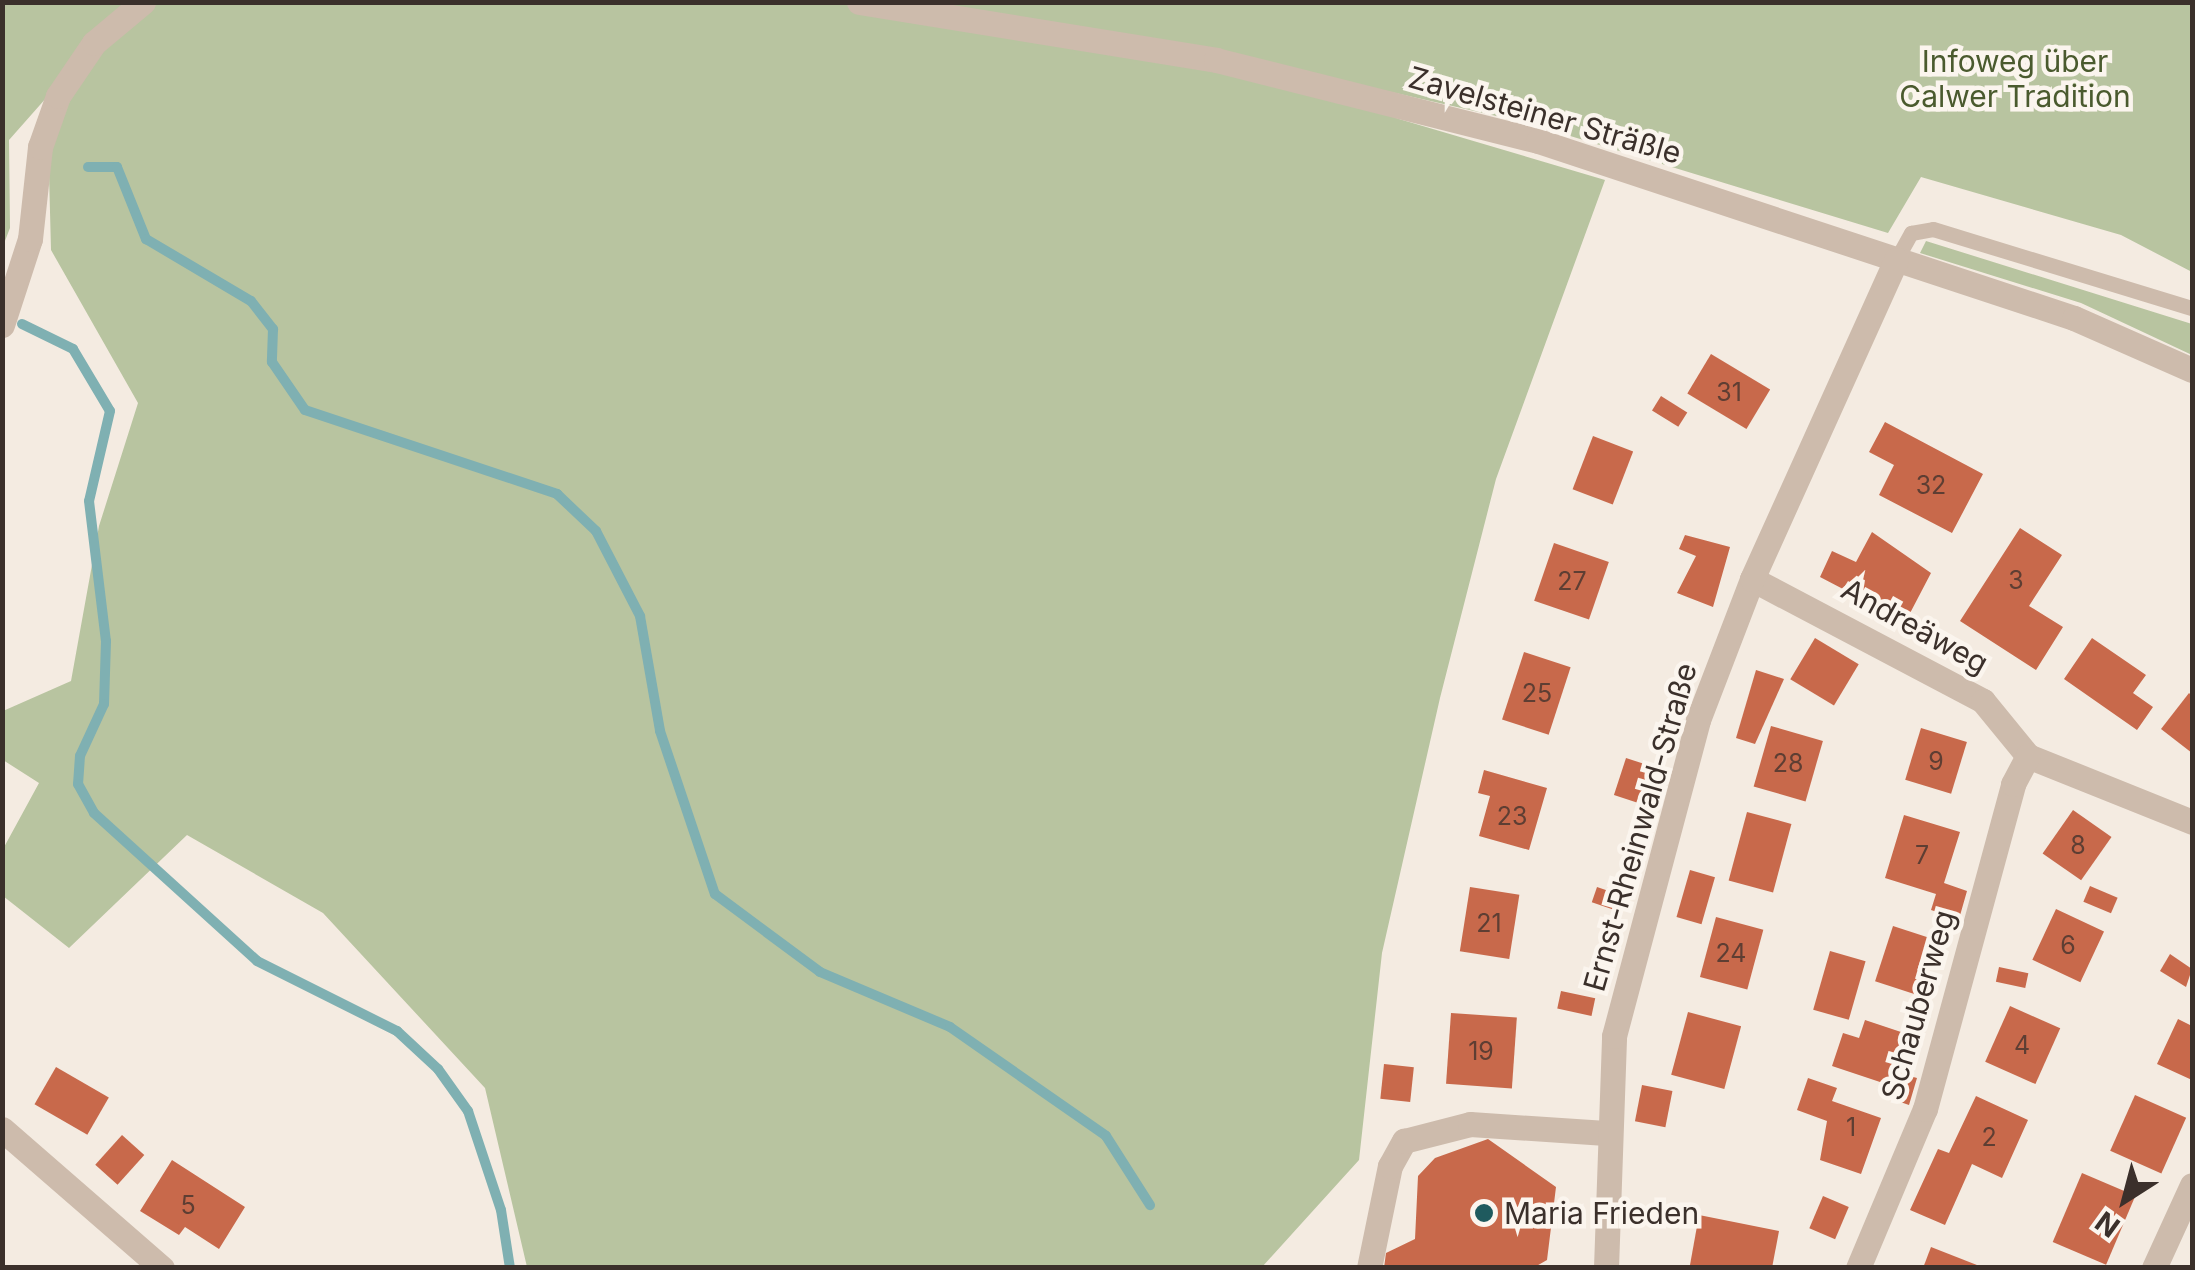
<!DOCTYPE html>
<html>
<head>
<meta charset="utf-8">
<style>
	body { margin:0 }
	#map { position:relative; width:2195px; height:1270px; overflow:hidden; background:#f4ebe1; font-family:Inter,sans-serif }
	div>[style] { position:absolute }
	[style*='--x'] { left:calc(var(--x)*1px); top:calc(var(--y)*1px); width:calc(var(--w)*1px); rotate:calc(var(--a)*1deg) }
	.green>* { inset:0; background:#b8c4a0 }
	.stream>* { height:10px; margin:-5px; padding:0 5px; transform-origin:5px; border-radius:5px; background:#7fb0b2 }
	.building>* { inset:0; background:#c8694b; transform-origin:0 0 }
	.lane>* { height:15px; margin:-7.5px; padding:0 7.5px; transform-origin:7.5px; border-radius:7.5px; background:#cdbbac }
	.street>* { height:25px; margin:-12.5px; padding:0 12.5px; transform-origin:12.5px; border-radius:12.5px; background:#cdbbac }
	.dots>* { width:28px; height:28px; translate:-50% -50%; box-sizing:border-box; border:5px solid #fbf5ee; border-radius:50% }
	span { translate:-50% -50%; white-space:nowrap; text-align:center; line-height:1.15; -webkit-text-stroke:9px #fbf5ee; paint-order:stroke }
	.number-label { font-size:25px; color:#5e3e33 }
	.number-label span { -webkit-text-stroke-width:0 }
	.park-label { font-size:30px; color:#4a5a2e }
	.street-label { font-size:30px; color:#3b302b }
	.poi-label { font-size:30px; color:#3b302b }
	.left { translate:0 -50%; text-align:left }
	.frame { position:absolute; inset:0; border:5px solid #3b302b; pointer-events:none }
	.north { position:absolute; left:2075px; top:1150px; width:100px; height:100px; -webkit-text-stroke:8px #fbf5ee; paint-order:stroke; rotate:216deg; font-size:28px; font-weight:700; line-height:40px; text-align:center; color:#3b302b }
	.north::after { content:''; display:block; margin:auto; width:35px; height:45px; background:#3b302b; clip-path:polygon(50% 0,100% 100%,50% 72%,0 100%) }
</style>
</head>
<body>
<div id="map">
	<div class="green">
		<i style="clip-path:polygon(3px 3px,2192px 3px,2192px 272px,2121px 235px,1921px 177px,1888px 233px,1531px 124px,1228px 55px,1399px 119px,1605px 180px,1496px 479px,1440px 698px,1382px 953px,1359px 1160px,1262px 1267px,527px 1267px,485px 1088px,323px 913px,187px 835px,69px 948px,3px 896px,3px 849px,39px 783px,3px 760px,3px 711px,71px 681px,99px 526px,138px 403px,51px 250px,47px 97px,9px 140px,10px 228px,3px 246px)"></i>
		<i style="clip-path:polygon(1926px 241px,2192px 324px,2192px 355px,2081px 303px,1920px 253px)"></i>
	</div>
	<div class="stream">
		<i style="--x:88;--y:167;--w:29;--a:0"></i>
		<i style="--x:117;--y:167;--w:78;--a:68.1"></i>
		<i style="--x:146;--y:239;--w:122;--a:30.6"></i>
		<i style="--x:251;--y:301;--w:36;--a:52"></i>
		<i style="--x:273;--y:329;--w:33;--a:92"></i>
		<i style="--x:272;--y:362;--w:58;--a:55.5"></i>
		<i style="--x:305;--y:410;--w:266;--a:18.4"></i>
		<i style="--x:557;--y:494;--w:54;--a:43.5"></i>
		<i style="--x:596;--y:531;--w:96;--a:62.6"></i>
		<i style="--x:640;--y:616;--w:117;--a:80.1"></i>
		<i style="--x:660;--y:731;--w:172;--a:71.4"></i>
		<i style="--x:715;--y:894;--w:131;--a:36.6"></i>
		<i style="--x:820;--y:972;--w:141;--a:22.9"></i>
		<i style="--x:950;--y:1027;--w:190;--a:34.9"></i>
		<i style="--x:1106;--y:1136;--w:82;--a:57.5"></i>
		<i style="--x:22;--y:324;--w:57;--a:26.1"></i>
		<i style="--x:73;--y:349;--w:72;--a:59.2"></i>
		<i style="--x:110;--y:411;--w:92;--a:103.1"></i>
		<i style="--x:89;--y:501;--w:141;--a:83.1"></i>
		<i style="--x:106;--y:641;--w:63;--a:91.8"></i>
		<i style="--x:104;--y:704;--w:57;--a:114.8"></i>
		<i style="--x:80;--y:756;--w:28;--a:94"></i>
		<i style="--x:78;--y:784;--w:33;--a:61"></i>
		<i style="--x:94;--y:813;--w:220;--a:42.2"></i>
		<i style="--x:257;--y:961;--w:157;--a:26.6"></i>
		<i style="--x:397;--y:1031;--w:56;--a:42.8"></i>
		<i style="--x:438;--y:1069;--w:52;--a:54.5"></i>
		<i style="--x:468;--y:1111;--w:104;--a:71.6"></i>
		<i style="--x:501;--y:1210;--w:59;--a:81.2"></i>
	</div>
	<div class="building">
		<i style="left:1711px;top:354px;width:69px;height:46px;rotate:31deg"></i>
		<i style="left:1661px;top:396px;width:31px;height:17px;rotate:32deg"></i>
		<i style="clip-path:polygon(1885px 422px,1983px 474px,1952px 533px,1879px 495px,1894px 465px,1869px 452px)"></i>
		<i style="left:1593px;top:436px;width:43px;height:57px;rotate:21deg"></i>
		<i style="clip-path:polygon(2020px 528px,2062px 555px,2029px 606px,2063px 627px,2036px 670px,1960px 621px)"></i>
		<i style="clip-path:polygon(1872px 532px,1931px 573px,1908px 617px,1848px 581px,1843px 589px,1820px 577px,1832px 551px,1856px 562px)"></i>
		<i style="clip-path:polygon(1685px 535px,1730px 547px,1713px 607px,1677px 593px,1696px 556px,1679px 549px)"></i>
		<i style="left:1554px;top:543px;width:58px;height:61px;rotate:19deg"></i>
		<i style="left:1815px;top:638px;width:51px;height:48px;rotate:31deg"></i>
		<i style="clip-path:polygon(2092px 638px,2146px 675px,2133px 693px,2153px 707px,2137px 730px,2064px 679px)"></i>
		<i style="left:1524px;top:652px;width:49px;height:71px;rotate:18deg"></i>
		<i style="clip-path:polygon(1756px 670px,1784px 679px,1755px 744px,1736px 738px)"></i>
		<i style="clip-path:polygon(2189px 693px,2192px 696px,2192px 753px,2161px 729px)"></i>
		<i style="left:1771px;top:726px;width:54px;height:63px;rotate:16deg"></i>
		<i style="left:1921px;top:728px;width:48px;height:54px;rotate:17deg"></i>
		<i style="left:1626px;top:758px;width:28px;height:39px;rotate:18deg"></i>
		<i style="clip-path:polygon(1484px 770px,1547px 788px,1529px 850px,1479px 836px,1490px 796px,1478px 793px)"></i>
		<i style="left:2073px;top:810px;width:47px;height:53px;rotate:35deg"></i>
		<i style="left:1747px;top:812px;width:46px;height:71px;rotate:15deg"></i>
		<i style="clip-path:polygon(1904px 815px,1960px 832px,1944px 883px,1967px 891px,1959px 919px,1931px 910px,1936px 894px,1885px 878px)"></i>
		<i style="left:1690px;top:870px;width:26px;height:49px;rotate:16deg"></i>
		<i style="left:2090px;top:886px;width:30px;height:17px;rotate:23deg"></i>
		<i style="left:1470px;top:887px;width:50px;height:65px;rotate:9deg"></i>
		<i style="left:1597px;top:887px;width:31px;height:16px;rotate:19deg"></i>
		<i style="left:2056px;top:909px;width:53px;height:56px;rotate:25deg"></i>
		<i style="left:1716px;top:917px;width:49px;height:62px;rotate:15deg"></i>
		<i style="left:1893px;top:926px;width:46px;height:58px;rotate:18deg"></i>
		<i style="left:1830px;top:951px;width:37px;height:61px;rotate:16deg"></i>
		<i style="clip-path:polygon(2170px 954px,2192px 969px,2186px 987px,2160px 971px)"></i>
		<i style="left:1999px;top:967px;width:30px;height:15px;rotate:12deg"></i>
		<i style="left:1561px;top:991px;width:35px;height:18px;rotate:12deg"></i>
		<i style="left:2010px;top:1006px;width:55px;height:61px;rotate:24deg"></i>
		<i style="left:1688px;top:1012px;width:55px;height:65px;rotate:15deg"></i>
		<i style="left:1451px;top:1013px;width:66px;height:71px;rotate:4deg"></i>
		<i style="clip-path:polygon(2178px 1019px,2192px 1026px,2192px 1080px,2157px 1064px)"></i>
		<i style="clip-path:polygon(1865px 1020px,1907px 1034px,1895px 1072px,1917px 1078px,1909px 1105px,1880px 1095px,1883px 1083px,1832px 1066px,1843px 1033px,1859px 1038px)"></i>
		<i style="left:1384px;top:1064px;width:30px;height:35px;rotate:6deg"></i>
		<i style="left:56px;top:1067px;width:61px;height:43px;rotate:30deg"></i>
		<i style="clip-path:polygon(1808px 1078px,1837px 1088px,1832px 1101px,1881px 1118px,1861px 1174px,1820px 1160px,1827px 1121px,1797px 1110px)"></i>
		<i style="left:1642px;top:1085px;width:31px;height:37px;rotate:11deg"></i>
		<i style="left:2135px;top:1095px;width:56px;height:61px;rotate:24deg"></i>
		<i style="clip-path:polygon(1976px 1096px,2028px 1120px,2002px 1178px,1972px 1164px,1945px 1225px,1910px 1210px,1938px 1149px,1949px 1153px)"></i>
		<i style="left:122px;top:1135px;width:30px;height:40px;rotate:42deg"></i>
		<i style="clip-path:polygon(1488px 1139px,1556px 1187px,1547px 1260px,1533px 1268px,1384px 1268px,1386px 1253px,1415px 1239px,1418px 1176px,1435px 1158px)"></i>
		<i style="clip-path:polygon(172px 1160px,245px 1207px,219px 1249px,185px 1227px,179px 1235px,140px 1211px)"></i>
		<i style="left:2082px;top:1173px;width:58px;height:75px;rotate:23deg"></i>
		<i style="left:1823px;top:1196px;width:28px;height:35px;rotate:23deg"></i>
		<i style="clip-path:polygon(1699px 1215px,1779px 1231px,1772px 1268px,1690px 1265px)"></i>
		<i style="clip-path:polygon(1931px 1247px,1982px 1267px,1982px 1268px,1923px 1268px)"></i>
	</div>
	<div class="lane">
		<i style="--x:1896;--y:260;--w:31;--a:-61"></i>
		<i style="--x:1911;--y:233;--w:22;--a:-10"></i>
		<i style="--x:1933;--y:229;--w:271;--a:17"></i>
	</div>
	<div class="street">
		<i style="--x:859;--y:2;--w:362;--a:9.2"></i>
		<i style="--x:1216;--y:60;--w:332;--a:14.1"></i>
		<i style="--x:1538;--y:141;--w:564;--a:18.27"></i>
		<i style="--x:2074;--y:318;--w:129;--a:23.8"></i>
		<i style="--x:2;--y:325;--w:90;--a:-72"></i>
		<i style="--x:30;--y:239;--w:93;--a:-83.8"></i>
		<i style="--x:40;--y:147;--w:54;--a:-70.6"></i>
		<i style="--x:58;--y:96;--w:64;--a:-55.8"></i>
		<i style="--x:94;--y:43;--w:64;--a:-39.9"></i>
		<i style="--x:1752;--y:579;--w:261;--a:27.8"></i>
		<i style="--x:1983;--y:701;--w:71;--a:50.7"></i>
		<i style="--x:2028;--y:756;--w:177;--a:21.9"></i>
		<i style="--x:2;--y:1129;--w:212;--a:41"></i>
		<i style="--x:1369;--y:1268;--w:104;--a:-78.4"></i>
		<i style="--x:1390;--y:1166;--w:29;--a:-61"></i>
		<i style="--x:1404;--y:1141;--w:68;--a:-14.4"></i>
		<i style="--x:1470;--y:1124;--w:136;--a:3.8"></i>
		<i style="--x:1606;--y:1268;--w:232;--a:-88"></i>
		<i style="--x:1614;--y:1036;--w:327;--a:-75.1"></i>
		<i style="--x:1698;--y:720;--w:151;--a:-69"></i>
		<i style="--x:1752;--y:579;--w:350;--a:-65.7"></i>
		<i style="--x:1858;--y:1268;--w:173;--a:-67.2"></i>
		<i style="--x:1925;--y:1109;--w:337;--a:-74.8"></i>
		<i style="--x:2013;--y:784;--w:32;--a:-62"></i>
		<i style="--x:2154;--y:1268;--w:91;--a:-65.4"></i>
	</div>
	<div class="dots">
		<i style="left:1484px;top:1213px;background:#1f5a5e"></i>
	</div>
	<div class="number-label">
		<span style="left:1729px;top:392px">31</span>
		<span style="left:1931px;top:485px">32</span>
		<span style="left:2016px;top:580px">3</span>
		<span style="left:1572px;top:581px">27</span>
		<span style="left:1537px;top:693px">25</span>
		<span style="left:1936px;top:761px">9</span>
		<span style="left:1788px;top:763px">28</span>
		<span style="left:1512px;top:816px">23</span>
		<span style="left:2078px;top:845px">8</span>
		<span style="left:1922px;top:855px">7</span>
		<span style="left:1489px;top:923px">21</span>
		<span style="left:2068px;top:945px">6</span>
		<span style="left:1731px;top:953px">24</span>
		<span style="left:2022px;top:1045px">4</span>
		<span style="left:1481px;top:1051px">19</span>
		<span style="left:1851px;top:1127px">1</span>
		<span style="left:1989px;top:1137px">2</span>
		<span style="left:188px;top:1205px">5</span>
	</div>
	<div class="park-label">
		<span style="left:2015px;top:78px">Infoweg über<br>Calwer Tradition</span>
	</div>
	<div class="street-label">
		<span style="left:1545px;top:115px;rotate:16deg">Zavelsteiner Sträßle</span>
		<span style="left:1915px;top:626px;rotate:29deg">Andreäweg</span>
		<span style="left:1640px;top:827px;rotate:-74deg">Ernst-Rheinwald-Straße</span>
		<span style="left:1918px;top:1005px;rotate:-74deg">Schauberweg</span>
	</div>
	<div class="poi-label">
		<span class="left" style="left:1504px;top:1213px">Maria Frieden</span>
	</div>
	<div class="frame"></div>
	<div class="north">N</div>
</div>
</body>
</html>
